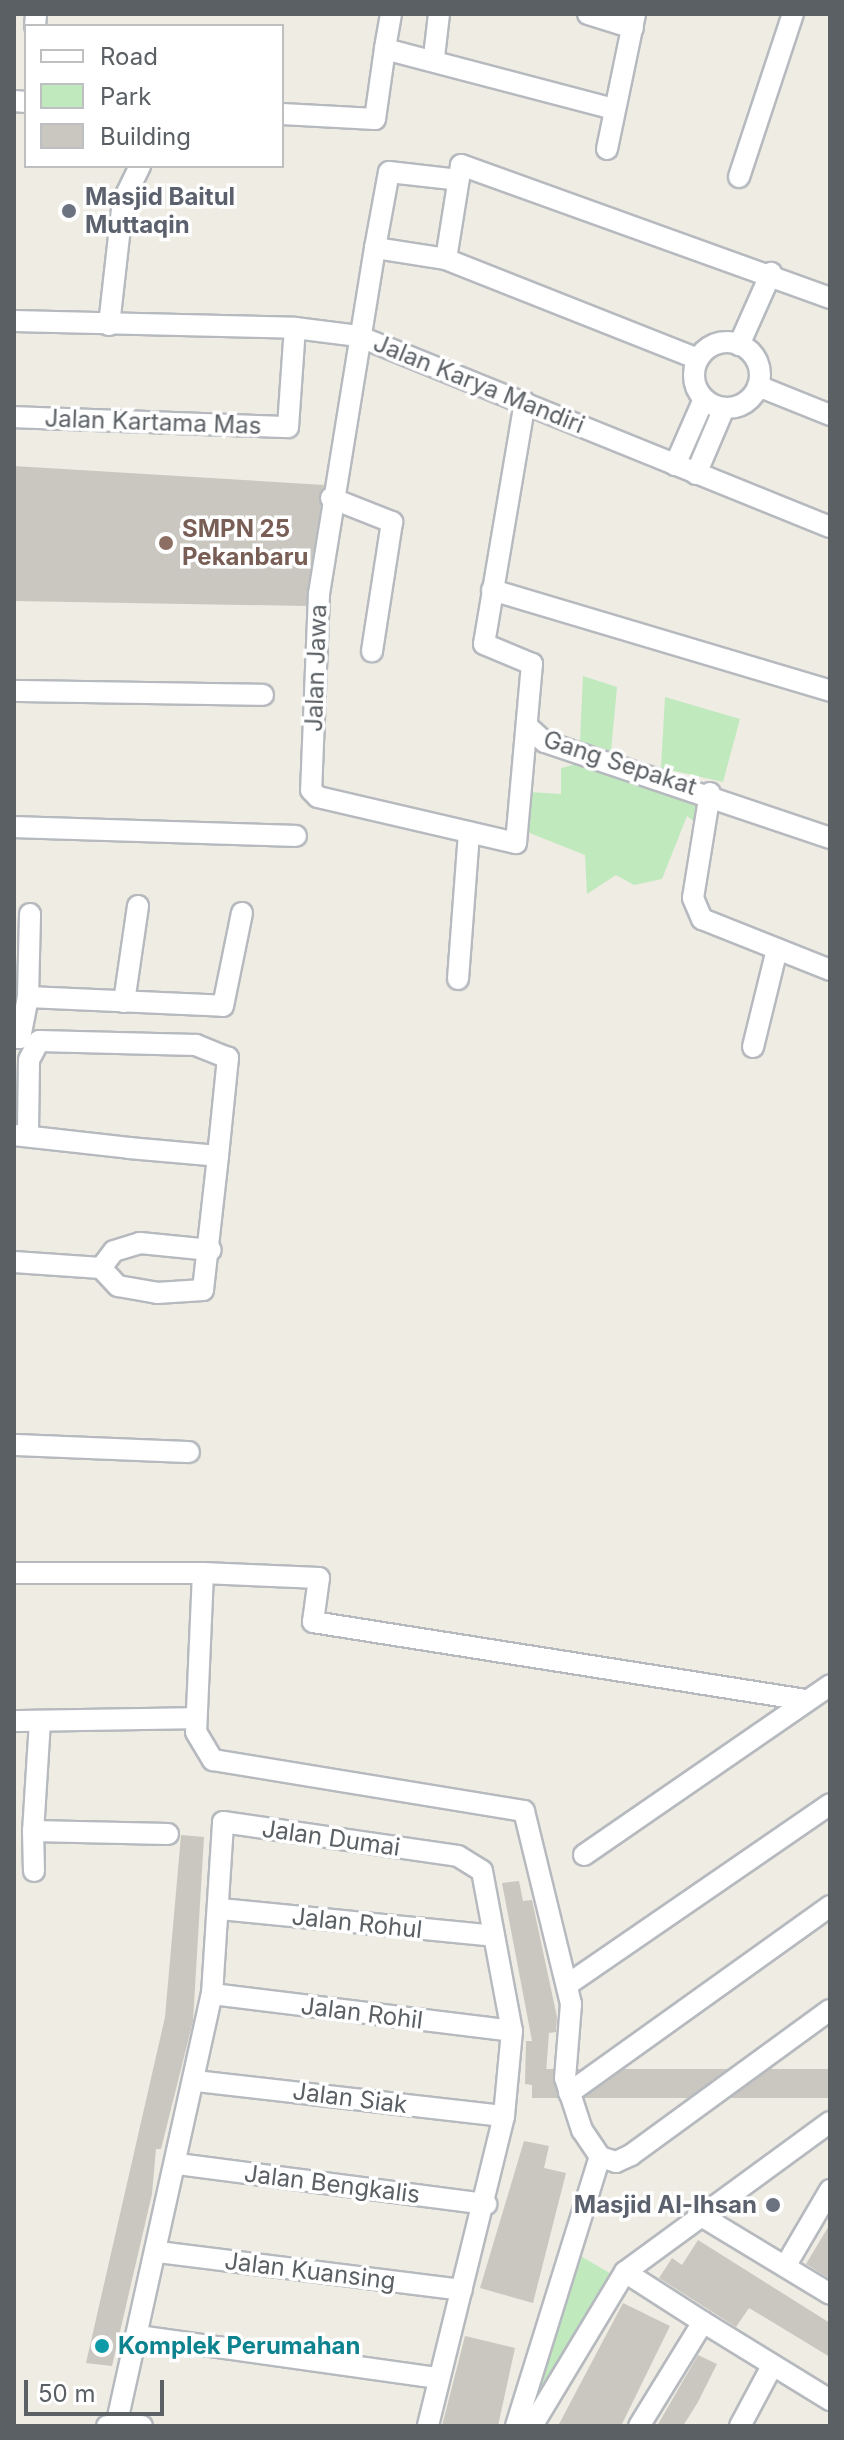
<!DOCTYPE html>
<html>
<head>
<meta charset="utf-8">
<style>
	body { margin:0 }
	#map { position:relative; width:844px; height:2440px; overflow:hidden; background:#efece3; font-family:Inter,sans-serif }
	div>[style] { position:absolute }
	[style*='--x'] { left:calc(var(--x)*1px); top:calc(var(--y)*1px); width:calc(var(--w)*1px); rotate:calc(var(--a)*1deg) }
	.green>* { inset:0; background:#c0e9be }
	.building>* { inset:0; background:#cac7c0; transform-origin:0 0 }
	.roads { filter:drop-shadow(2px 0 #b6babf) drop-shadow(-2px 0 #b6babf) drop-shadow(0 2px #b6babf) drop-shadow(0 -2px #b6babf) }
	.minor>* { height:20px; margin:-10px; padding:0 10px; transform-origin:10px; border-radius:10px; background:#fff }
	.minor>.ring { margin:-10px; padding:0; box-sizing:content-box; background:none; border:20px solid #fff; border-radius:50% }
	.dots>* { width:22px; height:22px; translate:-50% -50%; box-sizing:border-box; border:4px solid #fff; border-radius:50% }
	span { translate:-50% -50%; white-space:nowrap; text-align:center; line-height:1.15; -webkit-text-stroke:7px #fff; paint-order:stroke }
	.worship-label { font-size:24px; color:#5b616d; font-weight:700 }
	.left { translate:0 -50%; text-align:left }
	.right { translate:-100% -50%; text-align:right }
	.street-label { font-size:24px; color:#5b6065 }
	.education-label { font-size:24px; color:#785e54; font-weight:700 }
	.culture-label { font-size:24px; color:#0d838f; font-weight:700 }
	.frame { position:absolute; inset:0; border:16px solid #5b6065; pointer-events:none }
	.legend { position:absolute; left:24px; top:24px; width:260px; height:144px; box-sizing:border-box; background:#fff; border:2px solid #bdbfc1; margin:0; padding:10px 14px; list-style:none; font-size:24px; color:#5b6065 }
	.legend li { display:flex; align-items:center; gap:16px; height:40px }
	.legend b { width:40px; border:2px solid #bdbfc1 }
	.scale { position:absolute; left:24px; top:2380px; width:140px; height:36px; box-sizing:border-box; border:4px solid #5b6065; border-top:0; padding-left:10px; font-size:24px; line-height:28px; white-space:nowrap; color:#5b6065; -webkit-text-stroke:6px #fff; paint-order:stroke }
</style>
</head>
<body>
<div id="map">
	<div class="green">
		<i style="clip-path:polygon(583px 676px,617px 687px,611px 751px,580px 742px)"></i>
		<i style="clip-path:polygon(665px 697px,740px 719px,723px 782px,661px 768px)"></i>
		<i style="clip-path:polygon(585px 762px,698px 798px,701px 827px,687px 816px,662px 879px,634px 885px,616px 875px,587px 894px,585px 855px,527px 832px,530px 792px,561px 794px,561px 768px)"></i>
		<i style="clip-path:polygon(574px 2252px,613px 2275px,525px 2426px)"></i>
	</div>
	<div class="building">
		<i style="clip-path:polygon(14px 466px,324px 485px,306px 606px,14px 601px)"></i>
		<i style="clip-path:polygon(181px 1835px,204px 1837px,193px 2021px,161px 2149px,156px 2149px,152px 2194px,112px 2366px,86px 2363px,165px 2017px)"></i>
		<i style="clip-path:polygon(519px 1881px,523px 1901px,532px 1900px,557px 2017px,556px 2032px,549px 2033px,545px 2087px,525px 2084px,526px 2041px,532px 2041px,502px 1883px)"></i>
		<i style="left:830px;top:2069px;width:29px;height:298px;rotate:90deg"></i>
		<i style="clip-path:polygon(524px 2141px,549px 2146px,544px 2168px,566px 2173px,533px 2303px,480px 2288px)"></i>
		<i style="clip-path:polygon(830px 2224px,830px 2279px,806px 2264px)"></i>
		<i style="clip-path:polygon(698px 2240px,830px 2323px,830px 2357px,749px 2308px,736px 2327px,659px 2278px,672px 2258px,682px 2265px)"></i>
		<i style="clip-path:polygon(623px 2303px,670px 2326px,621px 2426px,558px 2426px)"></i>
		<i style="clip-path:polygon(465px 2336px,515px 2348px,498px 2426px,442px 2426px)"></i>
		<i style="clip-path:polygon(698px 2355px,717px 2364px,698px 2402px,683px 2426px,657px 2426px)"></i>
	</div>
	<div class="roads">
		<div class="minor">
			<i style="--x:391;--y:14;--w:36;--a:100"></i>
			<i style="--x:385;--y:49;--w:236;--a:14.7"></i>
			<i style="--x:588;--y:14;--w:47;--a:17.3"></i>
			<i style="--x:35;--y:26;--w:12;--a:-85"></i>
			<i style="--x:434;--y:57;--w:43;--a:-83.4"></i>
			<i style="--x:14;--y:101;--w:12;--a:5"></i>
			<i style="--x:282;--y:114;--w:93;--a:3.1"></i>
			<i style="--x:375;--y:119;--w:71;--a:-81.9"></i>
			<i style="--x:607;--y:149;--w:138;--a:-78.3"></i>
			<i style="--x:739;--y:177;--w:172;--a:-71.7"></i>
			<i style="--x:375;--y:248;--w:77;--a:-79.6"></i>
			<i style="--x:389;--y:172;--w:70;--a:6.5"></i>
			<i style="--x:446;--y:259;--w:72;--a:-171.2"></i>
			<i style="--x:375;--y:248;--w:351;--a:99.2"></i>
			<i style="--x:319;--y:594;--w:196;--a:92.3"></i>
			<i style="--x:311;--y:790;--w:10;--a:45"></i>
			<i style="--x:318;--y:797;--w:203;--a:13.1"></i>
			<i style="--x:516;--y:843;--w:180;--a:-84.9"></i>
			<i style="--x:532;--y:664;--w:52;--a:-157.4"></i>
			<i style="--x:484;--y:644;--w:245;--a:-80.4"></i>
			<i style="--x:14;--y:321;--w:281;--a:1.4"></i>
			<i style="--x:295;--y:328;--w:64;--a:7.2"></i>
			<i style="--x:358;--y:336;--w:509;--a:22.03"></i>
			<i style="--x:109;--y:325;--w:125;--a:-83.6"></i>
			<i style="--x:123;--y:201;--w:39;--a:-64"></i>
			<i class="ring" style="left:694px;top:342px;width:46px;height:46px"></i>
			<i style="--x:739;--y:345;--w:79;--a:-66"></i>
			<i style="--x:698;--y:359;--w:271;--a:-158.4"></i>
			<i style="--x:446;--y:259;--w:95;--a:-80.9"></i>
			<i style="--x:461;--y:165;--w:392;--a:19.8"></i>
			<i style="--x:758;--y:386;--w:78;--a:21.9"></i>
			<i style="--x:14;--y:417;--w:274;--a:2.1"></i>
			<i style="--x:288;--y:427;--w:99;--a:-86"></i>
			<i style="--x:675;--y:465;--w:72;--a:-66.3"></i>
			<i style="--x:696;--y:474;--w:72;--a:-67"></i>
			<i style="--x:331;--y:498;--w:66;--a:21.5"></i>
			<i style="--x:392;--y:522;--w:131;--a:98.8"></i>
			<i style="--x:492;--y:590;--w:353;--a:16.6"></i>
			<i style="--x:14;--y:691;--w:249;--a:0.9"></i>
			<i style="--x:527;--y:726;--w:24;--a:42"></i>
			<i style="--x:545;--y:742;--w:301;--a:18.6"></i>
			<i style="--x:710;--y:793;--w:106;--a:99.2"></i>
			<i style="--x:693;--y:898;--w:23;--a:67"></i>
			<i style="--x:702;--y:919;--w:138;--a:21.7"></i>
			<i style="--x:14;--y:827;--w:282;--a:1.8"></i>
			<i style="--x:458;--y:979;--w:147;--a:-85.7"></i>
			<i style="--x:28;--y:997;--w:195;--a:2.6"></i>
			<i style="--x:223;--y:1006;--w:95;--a:-78.5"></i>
			<i style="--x:124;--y:1002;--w:97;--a:-81.7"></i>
			<i style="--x:14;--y:1038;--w:6;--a:0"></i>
			<i style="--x:20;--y:1038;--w:42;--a:-79"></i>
			<i style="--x:28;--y:997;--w:83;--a:-88.6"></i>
			<i style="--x:753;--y:1047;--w:101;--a:-76.2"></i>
			<i style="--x:14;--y:1135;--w:116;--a:6.4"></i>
			<i style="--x:129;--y:1148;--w:89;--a:5.1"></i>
			<i style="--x:218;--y:1156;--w:99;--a:-84.2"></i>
			<i style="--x:228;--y:1058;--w:35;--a:-158"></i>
			<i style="--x:196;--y:1045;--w:157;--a:-178.5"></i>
			<i style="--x:39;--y:1041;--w:21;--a:118"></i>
			<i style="--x:29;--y:1060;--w:76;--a:90.8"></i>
			<i style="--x:14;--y:1262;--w:87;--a:3.9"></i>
			<i style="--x:101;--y:1268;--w:25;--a:47"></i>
			<i style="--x:118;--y:1286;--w:40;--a:10"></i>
			<i style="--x:157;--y:1293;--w:46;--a:-3.7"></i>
			<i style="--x:203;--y:1290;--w:135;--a:-83.6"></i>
			<i style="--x:101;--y:1268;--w:21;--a:-53"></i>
			<i style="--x:114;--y:1251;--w:27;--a:-17"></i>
			<i style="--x:140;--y:1243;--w:71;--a:5.6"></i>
			<i style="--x:14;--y:1445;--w:175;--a:2.3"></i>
			<i style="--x:14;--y:1573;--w:189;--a:0"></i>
			<i style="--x:203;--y:1573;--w:159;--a:92.5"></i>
			<i style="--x:196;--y:1732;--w:33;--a:59"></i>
			<i style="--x:213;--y:1760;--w:315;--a:9.3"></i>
			<i style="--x:524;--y:1811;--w:199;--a:76.3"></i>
			<i style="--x:571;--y:2004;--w:74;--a:94.6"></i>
			<i style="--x:565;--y:2078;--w:55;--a:71.9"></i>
			<i style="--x:582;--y:2130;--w:32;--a:56"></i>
			<i style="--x:600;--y:2157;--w:17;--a:17"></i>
			<i style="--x:616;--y:2162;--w:17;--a:-25"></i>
			<i style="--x:631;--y:2155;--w:246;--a:-36.1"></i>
			<i style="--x:203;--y:1573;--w:116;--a:2.5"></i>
			<i style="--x:319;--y:1578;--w:44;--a:97.8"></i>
			<i style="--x:313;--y:1622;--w:499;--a:9"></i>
			<i style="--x:14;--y:1721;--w:181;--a:-0.9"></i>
			<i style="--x:40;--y:1721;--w:110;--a:93.6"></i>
			<i style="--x:33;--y:1831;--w:135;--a:1.3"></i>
			<i style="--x:33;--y:1831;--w:40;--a:88.6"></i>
			<i style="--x:584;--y:1855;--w:299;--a:-34.6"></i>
			<i style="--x:220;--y:1909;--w:275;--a:5.6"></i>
			<i style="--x:567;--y:1985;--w:319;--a:-34.5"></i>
			<i style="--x:212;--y:1994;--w:302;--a:7"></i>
			<i style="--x:196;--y:2081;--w:310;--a:6.5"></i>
			<i style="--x:569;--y:2093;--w:321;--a:-35.6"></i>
			<i style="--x:178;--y:2164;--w:311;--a:7.4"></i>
			<i style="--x:698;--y:2214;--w:154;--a:31.2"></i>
			<i style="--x:158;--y:2252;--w:306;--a:7.1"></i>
			<i style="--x:786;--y:2265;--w:87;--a:-59.6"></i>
			<i style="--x:625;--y:2272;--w:93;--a:32.7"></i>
			<i style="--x:703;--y:2322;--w:122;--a:121.6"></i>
			<i style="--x:703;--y:2322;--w:149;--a:31.6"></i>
			<i style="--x:139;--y:2336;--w:301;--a:8"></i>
			<i style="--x:107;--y:2426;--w:35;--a:0"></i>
			<i style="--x:116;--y:2426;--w:443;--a:-77.5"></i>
			<i style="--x:212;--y:1994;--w:172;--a:-86.3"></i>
			<i style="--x:223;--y:1822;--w:237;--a:8.2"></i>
			<i style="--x:458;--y:1856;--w:28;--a:32"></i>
			<i style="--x:482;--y:1871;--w:163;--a:79.4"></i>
			<i style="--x:512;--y:2031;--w:85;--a:95.4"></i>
			<i style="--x:504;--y:2116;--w:319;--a:103.8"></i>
			<i style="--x:516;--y:2426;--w:282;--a:-72.7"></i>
			<i style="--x:532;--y:2426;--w:180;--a:-58.9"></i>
			<i style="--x:625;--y:2272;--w:254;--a:-36.2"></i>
			<i style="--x:740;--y:2426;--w:68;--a:-61.9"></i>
		</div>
	</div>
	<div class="dots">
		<i style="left:69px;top:211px;background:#6b7280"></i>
		<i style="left:166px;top:543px;background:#8d6e63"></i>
		<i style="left:773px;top:2205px;background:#6b7280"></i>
		<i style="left:102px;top:2346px;background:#0f9aa8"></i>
	</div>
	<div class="worship-label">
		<span class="left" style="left:85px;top:211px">Masjid Baitul<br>Muttaqin</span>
		<span class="right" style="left:757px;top:2205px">Masjid Al-Ihsan</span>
	</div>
	<div class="street-label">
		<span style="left:479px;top:384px;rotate:22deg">Jalan Karya Mandiri</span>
		<span style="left:153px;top:422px;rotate:2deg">Jalan Kartama Mas</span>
		<span style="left:316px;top:668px;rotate:-88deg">Jalan Jawa</span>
		<span style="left:620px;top:763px;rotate:18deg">Gang Sepakat</span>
		<span style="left:331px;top:1838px;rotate:8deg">Jalan Dumai</span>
		<span style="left:357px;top:1923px;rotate:6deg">Jalan Rohul</span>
		<span style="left:362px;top:2013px;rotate:7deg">Jalan Rohil</span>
		<span style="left:350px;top:2098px;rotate:7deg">Jalan Siak</span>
		<span style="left:332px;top:2184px;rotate:7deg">Jalan Bengkalis</span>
		<span style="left:310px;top:2271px;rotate:7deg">Jalan Kuansing</span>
	</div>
	<div class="education-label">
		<span class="left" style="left:182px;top:543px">SMPN 25<br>Pekanbaru</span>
	</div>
	<div class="culture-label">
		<span class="left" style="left:118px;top:2346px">Komplek Perumahan</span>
	</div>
	<div class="frame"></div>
	<ul class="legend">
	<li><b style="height:10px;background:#fff"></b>Road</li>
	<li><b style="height:22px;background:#c0e9be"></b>Park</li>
	<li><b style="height:22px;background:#cac7c0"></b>Building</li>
	</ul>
	<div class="scale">50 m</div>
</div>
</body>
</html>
